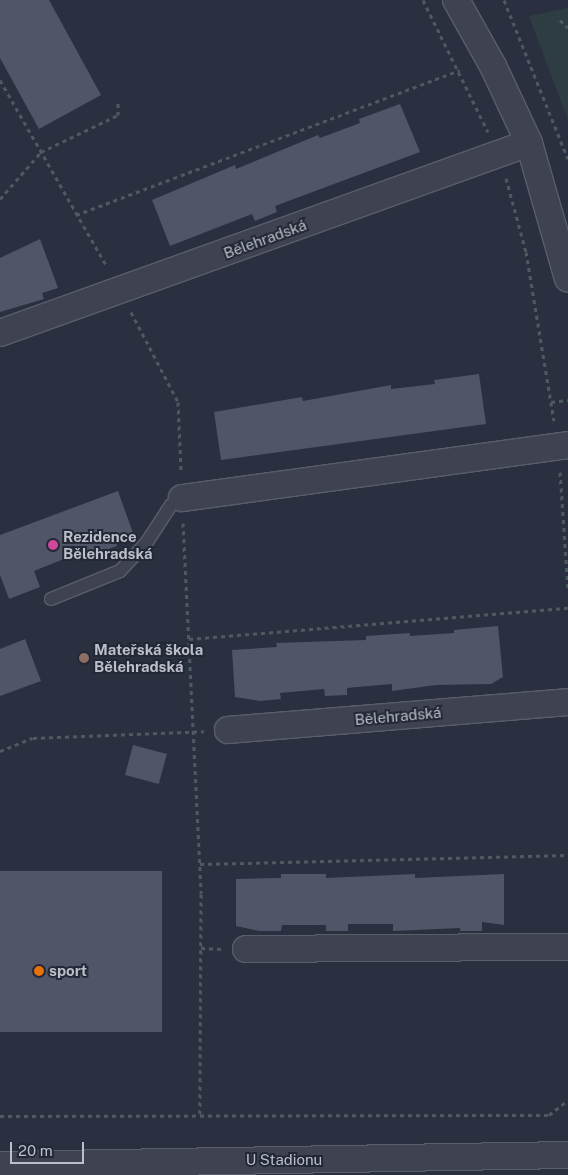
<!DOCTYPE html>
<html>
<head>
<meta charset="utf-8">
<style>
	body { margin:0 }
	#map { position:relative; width:568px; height:1175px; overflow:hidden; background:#2b3040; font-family:"Public Sans",sans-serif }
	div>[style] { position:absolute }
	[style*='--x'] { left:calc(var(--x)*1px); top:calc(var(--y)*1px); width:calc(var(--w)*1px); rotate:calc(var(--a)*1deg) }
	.green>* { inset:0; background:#2e3d42 }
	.building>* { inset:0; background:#505567; transform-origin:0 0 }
	.path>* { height:3px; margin-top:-1.5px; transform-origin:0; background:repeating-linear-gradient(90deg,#4d5a60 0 4px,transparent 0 8px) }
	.roads { filter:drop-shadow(1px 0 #5a5e6b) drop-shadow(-1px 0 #5a5e6b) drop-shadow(0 1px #5a5e6b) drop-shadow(0 -1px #5a5e6b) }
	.service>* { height:12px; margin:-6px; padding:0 6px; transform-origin:6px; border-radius:6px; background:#3f4351 }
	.minor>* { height:26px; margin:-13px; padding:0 13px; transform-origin:13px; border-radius:13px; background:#3f4351 }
	.dots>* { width:14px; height:14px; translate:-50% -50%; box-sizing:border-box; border:2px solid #232836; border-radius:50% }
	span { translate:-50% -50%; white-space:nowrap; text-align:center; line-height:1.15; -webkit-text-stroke:4px #232836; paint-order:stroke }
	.street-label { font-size:15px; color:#bcbfcb }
	.poi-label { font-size:15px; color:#bcbfcb; font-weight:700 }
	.left { translate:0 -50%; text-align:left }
	.scale { position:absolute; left:10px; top:1142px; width:74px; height:22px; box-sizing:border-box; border:2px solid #bcbfcb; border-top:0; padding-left:6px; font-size:15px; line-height:18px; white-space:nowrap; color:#bcbfcb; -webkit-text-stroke:4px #232836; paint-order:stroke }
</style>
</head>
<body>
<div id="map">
	<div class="green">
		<i style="clip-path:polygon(568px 8px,568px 120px,529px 16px)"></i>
	</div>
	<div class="building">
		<i style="clip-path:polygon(0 0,49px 0,101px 95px,39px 129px,0 58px)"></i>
		<i style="clip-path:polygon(400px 104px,420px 152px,275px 206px,277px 212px,255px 221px,252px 214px,170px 246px,152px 200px,235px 165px,236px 169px,318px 135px,320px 138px,360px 123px,359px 119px)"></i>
		<i style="clip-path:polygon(40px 239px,58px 288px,42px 293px,44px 299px,0 312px,0 258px)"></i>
		<i style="clip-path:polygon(479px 374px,486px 424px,221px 460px,214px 412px,302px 397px,303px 401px,391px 385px,391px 389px,435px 384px,434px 380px)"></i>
		<i style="clip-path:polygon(118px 491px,133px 533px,115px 540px,117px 546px,95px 554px,76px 561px,74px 555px,34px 571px,40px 587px,9px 599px,0 575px,0 535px)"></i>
		<i style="clip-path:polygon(498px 626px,503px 677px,491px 684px,436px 685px,392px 691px,392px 684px,369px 686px,347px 688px,347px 695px,325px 696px,324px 689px,280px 693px,281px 699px,260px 701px,235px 697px,232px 650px,277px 647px,276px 643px,366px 640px,366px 636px,410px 633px,410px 636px,454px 633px,454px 630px)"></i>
		<i style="clip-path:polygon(25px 639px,41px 681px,0 696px,0 649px)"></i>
		<i style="left:133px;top:745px;width:35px;height:31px;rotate:15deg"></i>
		<i style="left:162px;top:871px;width:161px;height:162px;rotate:90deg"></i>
		<i style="clip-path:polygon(281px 874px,326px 874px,326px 878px,415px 874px,415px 878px,504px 874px,504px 925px,482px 922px,482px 931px,460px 931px,460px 928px,393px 931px,393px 924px,348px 924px,348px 931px,326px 931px,326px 925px,282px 925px,281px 931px,259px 931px,236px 926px,236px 879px,281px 878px)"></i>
	</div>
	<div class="path">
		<i style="--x:423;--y:0;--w:147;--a:63.8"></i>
		<i style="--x:504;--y:0;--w:171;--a:68.1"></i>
		<i style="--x:560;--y:20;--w:11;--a:45"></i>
		<i style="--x:0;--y:80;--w:215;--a:60.2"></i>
		<i style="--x:506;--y:178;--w:77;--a:74.9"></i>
		<i style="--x:526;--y:252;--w:171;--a:80.6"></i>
		<i style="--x:0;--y:199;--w:62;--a:-48.9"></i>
		<i style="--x:41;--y:152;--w:85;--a:-25.7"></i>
		<i style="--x:118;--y:115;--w:12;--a:-90"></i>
		<i style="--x:76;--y:215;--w:410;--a:-20.7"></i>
		<i style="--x:131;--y:312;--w:102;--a:62.4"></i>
		<i style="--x:178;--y:402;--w:70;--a:87.5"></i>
		<i style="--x:551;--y:402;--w:17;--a:-7"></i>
		<i style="--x:560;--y:472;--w:117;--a:86.1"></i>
		<i style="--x:183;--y:523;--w:371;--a:87.2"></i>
		<i style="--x:201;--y:894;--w:221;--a:90.3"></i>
		<i style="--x:189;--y:639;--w:380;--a:-4.7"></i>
		<i style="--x:0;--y:751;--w:35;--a:-22"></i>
		<i style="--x:33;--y:738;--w:171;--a:-2.3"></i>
		<i style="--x:200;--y:864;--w:368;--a:-1.4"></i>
		<i style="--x:201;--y:948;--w:21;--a:3"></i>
		<i style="--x:0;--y:1116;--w:549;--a:-0.1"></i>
		<i style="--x:549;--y:1115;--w:24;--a:-38"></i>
	</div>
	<div class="roads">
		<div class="service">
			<i style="--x:51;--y:599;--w:74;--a:-22.1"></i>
			<i style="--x:120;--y:571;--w:40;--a:-47"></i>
			<i style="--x:147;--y:542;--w:44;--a:-57"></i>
			<i style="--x:171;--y:505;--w:13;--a:-32"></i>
		</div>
		<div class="minor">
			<i style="--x:456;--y:0;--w:76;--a:60.7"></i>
			<i style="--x:493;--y:66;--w:85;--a:64.9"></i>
			<i style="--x:529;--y:143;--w:141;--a:74"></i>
			<i style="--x:0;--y:333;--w:562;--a:-19.76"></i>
			<i style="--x:182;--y:498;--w:390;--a:-7.8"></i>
			<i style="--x:228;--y:730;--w:341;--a:-4.7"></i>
			<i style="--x:246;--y:949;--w:322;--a:-0.4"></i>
			<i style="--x:0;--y:1165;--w:568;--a:-1.01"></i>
		</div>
	</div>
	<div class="dots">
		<i style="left:53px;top:545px;background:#d1479c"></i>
		<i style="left:84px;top:658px;background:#8d6e63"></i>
		<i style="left:39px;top:971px;background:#e8710a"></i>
	</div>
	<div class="street-label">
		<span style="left:265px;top:239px;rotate:-20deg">Bělehradská</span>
		<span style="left:398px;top:716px;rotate:-5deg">Bělehradská</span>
		<span style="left:284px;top:1160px">U Stadionu</span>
	</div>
	<div class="poi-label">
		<span class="left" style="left:63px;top:545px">Rezidence<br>Bělehradská</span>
		<span class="left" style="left:94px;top:658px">Mateřská škola<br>Bělehradská</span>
		<span class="left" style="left:49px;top:971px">sport</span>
	</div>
	<div class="scale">20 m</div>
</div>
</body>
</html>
